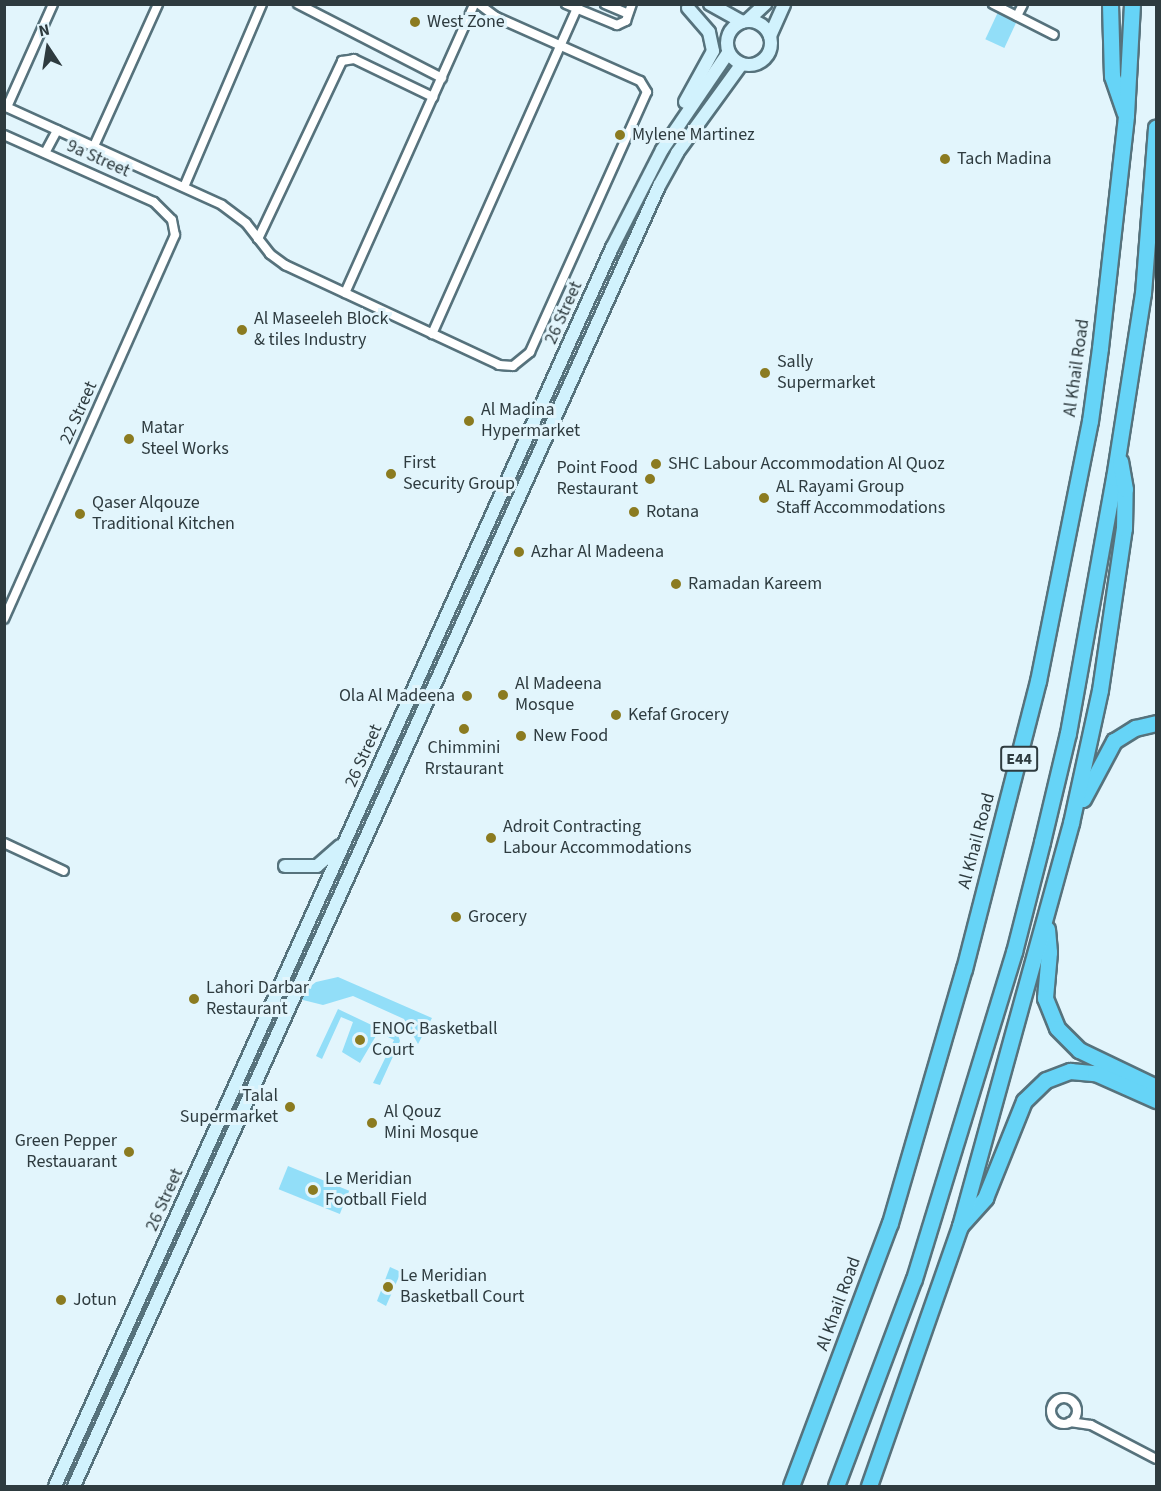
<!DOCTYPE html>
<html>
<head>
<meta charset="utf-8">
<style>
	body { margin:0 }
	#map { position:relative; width:1161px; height:1491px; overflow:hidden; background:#e2f5fc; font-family:"Source Sans 3",sans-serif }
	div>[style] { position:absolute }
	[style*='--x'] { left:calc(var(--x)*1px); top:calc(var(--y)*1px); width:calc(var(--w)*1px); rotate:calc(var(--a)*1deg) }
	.green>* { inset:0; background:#92def8; transform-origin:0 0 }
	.roads { filter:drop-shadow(2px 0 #56727c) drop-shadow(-2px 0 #56727c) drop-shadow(0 2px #56727c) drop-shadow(0 -2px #56727c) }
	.street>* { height:8px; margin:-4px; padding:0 4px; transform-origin:4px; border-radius:4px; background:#fff }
	.street>.ring { margin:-4px; padding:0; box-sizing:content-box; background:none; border:8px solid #fff; border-radius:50% }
	.secondary>* { height:12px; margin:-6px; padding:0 6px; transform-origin:6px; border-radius:6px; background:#d1f2fd }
	.secondary>.ring { margin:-6px; padding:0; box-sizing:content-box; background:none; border:12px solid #d1f2fd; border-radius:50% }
	.highway>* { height:15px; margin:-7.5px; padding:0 7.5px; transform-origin:7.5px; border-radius:7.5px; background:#66d4f7 }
	.dots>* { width:16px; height:16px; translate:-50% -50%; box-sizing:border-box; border:3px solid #e2f5fc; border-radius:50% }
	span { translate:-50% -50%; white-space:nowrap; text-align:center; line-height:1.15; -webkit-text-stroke:6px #e2f5fc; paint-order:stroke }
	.shield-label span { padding:2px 4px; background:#e2f5fc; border:2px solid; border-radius:4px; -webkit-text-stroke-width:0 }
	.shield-label { font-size:16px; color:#2e3b3f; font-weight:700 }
	.poi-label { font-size:18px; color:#2e3b3f }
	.left { translate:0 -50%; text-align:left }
	.right { translate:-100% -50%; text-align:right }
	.street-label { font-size:18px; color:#2e3b3f }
	.frame { position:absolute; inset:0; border:6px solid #2e3b3f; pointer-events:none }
	.north { position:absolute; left:18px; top:18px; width:60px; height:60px; -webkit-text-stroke:4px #e2f5fc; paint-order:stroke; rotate:348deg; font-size:16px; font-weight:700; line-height:24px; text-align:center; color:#2e3b3f }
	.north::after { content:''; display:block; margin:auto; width:21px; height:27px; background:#2e3b3f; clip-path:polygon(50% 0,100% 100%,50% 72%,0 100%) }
</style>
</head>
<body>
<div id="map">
	<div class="green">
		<i style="left:998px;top:12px;width:21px;height:30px;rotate:25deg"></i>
		<i style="clip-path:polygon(338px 977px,432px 1018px,418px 1044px,404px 1019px,353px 996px,323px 1005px,295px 998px,316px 982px)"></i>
		<i style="clip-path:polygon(338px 1009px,380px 1029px,360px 1063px,342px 1052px,353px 1022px,341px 1017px,322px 1059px,316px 1056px)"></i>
		<i style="clip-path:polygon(384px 1030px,398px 1035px,400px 1041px,380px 1085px,373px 1083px,394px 1040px,382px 1034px)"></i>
		<i style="left:288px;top:1166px;width:66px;height:25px;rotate:22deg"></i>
		<i style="clip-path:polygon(390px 1267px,401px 1272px,386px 1306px,377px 1301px)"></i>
	</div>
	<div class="roads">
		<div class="street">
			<i style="--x:298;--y:4;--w:162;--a:27.2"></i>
			<i style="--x:566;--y:4;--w:55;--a:22.4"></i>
			<i style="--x:617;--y:25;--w:10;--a:-24"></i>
			<i style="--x:626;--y:21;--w:18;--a:-71"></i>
			<i style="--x:605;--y:4;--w:25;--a:23"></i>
			<i style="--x:993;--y:4;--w:68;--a:26.9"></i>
			<i style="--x:1017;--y:16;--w:13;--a:-63"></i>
			<i style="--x:4;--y:106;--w:239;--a:24.4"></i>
			<i style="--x:222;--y:205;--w:30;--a:37"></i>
			<i style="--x:246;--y:223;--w:39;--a:52"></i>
			<i style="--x:270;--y:254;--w:19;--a:36"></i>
			<i style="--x:285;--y:265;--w:236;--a:25"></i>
			<i style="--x:499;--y:365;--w:14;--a:4"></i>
			<i style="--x:513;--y:366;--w:22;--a:-39"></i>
			<i style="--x:530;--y:352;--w:285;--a:-65.8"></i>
			<i style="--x:647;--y:92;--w:13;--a:-122"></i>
			<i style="--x:640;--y:81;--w:158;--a:-156"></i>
			<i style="--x:496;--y:17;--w:21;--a:-143"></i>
			<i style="--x:7;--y:107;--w:113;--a:-65.9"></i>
			<i style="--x:4;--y:135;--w:164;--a:24.1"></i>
			<i style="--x:154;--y:202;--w:25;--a:45"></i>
			<i style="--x:172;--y:220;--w:15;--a:79"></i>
			<i style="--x:175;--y:235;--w:420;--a:114"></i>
			<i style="--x:94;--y:146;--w:156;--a:-65.7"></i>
			<i style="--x:45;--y:153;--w:26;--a:-62"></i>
			<i style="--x:184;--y:187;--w:199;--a:-66.9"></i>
			<i style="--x:258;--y:239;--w:197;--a:-64.7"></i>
			<i style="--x:342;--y:61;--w:12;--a:-9"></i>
			<i style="--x:354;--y:59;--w:88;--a:25.7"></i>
			<i style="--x:345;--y:293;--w:316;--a:-65.9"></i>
			<i style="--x:432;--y:334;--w:361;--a:-66"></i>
			<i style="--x:4;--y:843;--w:66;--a:25"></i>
			<i class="ring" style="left:1051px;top:1398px;width:18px;height:18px"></i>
			<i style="--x:1070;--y:1422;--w:21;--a:8"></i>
			<i style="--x:1091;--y:1425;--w:73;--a:27.6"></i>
		</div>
		<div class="secondary">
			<i style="--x:710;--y:4;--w:37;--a:29"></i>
			<i class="ring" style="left:727px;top:21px;width:32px;height:32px"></i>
			<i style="--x:747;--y:21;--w:25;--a:-43"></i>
			<i style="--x:770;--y:36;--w:35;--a:-66"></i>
			<i style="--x:685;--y:102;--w:58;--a:-61.2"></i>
			<i style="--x:713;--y:51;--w:19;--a:-102"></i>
			<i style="--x:709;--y:32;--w:32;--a:-131"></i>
			<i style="--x:285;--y:866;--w:32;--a:0"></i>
			<i style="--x:317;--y:866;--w:30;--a:-41"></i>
			<i style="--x:55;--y:1486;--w:1358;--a:-65.78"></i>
			<i style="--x:612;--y:248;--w:110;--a:-63"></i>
			<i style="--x:662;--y:150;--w:117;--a:-55.8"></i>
			<i style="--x:74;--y:1486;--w:1426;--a:-65.77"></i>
			<i style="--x:659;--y:186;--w:38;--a:-61"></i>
			<i style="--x:677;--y:153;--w:109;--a:-54"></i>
		</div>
		<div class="highway">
			<i style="--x:1110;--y:4;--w:72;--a:88.4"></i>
			<i style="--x:1112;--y:76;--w:39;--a:71"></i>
			<i style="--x:1083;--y:799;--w:66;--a:-61.9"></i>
			<i style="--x:1114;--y:741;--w:25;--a:-32"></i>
			<i style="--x:1135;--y:728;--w:22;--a:-13"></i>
			<i style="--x:1047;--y:929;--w:23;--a:85"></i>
			<i style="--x:1049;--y:952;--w:46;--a:95"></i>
			<i style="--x:1045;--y:998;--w:32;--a:68"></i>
			<i style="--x:1057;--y:1028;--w:31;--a:45"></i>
			<i style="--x:1079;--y:1050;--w:85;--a:25.7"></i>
			<i style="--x:960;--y:1226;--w:38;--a:-48"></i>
			<i style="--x:985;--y:1198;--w:105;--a:-68.1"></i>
			<i style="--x:1024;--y:1101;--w:30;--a:-44"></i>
			<i style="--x:1046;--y:1080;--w:26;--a:-21"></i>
			<i style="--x:1070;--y:1071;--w:25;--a:5"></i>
			<i style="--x:1095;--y:1073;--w:67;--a:23.9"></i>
			<i style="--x:791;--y:1486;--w:281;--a:-69.4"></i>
			<i style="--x:890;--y:1223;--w:265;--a:-73.8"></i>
			<i style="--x:964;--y:969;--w:297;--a:-75.6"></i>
			<i style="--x:1038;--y:681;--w:265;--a:-78.7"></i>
			<i style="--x:1090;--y:421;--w:74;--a:-82.2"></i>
			<i style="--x:1100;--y:348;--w:234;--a:-83.6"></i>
			<i style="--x:1126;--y:115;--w:111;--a:-86.9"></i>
			<i style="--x:836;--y:1486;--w:221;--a:-69.4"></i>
			<i style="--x:914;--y:1279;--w:342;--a:-73"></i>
			<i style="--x:1014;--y:952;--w:114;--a:-75.7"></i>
			<i style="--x:1042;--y:842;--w:112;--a:-76.6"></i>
			<i style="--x:1068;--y:733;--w:259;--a:-79.8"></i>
			<i style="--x:1114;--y:478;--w:187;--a:-81.1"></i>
			<i style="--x:1143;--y:293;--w:166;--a:-85.5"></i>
			<i style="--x:869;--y:1486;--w:275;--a:-70.7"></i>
			<i style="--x:960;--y:1226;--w:418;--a:-74.6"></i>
			<i style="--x:1071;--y:823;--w:136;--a:-77.7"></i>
			<i style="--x:1100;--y:690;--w:164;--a:-81.6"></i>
			<i style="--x:1124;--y:528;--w:39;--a:-89"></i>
			<i style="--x:1125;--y:489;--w:28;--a:-100"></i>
		</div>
	</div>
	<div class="dots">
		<i style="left:415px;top:22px;background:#8b7b20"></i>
		<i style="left:620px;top:135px;background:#8b7b20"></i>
		<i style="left:945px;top:159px;background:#8b7b20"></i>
		<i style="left:242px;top:330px;background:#8b7b20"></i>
		<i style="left:765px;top:373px;background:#8b7b20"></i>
		<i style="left:469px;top:421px;background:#8b7b20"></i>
		<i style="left:129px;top:439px;background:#8b7b20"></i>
		<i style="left:656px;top:464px;background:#8b7b20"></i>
		<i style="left:391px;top:474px;background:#8b7b20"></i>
		<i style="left:650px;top:479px;background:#8b7b20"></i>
		<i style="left:764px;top:498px;background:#8b7b20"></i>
		<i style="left:634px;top:512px;background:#8b7b20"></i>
		<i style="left:80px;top:514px;background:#8b7b20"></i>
		<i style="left:519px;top:552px;background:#8b7b20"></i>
		<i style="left:676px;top:584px;background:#8b7b20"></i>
		<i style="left:503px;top:695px;background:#8b7b20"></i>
		<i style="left:467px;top:696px;background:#8b7b20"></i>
		<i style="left:616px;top:715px;background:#8b7b20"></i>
		<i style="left:464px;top:729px;background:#8b7b20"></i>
		<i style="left:521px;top:736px;background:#8b7b20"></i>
		<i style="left:491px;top:838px;background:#8b7b20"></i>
		<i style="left:456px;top:917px;background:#8b7b20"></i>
		<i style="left:194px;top:999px;background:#8b7b20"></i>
		<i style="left:360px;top:1040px;background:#8b7b20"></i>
		<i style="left:290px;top:1107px;background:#8b7b20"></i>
		<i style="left:372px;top:1123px;background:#8b7b20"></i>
		<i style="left:129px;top:1152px;background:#8b7b20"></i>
		<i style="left:313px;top:1190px;background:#8b7b20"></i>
		<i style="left:388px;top:1287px;background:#8b7b20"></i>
		<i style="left:61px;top:1300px;background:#8b7b20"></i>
	</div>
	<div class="shield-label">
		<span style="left:1019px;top:759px">E44</span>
	</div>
	<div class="poi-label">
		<span class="left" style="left:427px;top:22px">West Zone</span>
		<span class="left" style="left:632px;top:135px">Mylene Martinez</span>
		<span class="left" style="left:957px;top:159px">Tach Madina</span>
		<span class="left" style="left:254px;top:330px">Al Maseeleh Block<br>&amp; tiles Industry</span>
		<span class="left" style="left:777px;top:373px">Sally<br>Supermarket</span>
		<span class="left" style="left:481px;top:421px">Al Madina<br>Hypermarket</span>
		<span class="left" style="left:141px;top:439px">Matar<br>Steel Works</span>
		<span class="left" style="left:403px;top:474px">First<br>Security Group</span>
		<span class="left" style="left:668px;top:464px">SHC Labour Accommodation Al Quoz</span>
		<span class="right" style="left:638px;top:479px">Point Food<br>Restaurant</span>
		<span class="left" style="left:776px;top:498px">AL Rayami Group<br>Staff Accommodations</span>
		<span class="left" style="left:92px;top:514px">Qaser Alqouze<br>Traditional Kitchen</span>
		<span class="left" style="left:646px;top:512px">Rotana</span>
		<span class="left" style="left:531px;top:552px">Azhar Al Madeena</span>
		<span class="left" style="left:688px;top:584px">Ramadan Kareem</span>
		<span class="left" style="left:515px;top:695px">Al Madeena<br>Mosque</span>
		<span class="right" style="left:455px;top:696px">Ola Al Madeena</span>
		<span class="left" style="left:628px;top:715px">Kefaf Grocery</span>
		<span class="left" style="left:533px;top:736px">New Food</span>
		<span style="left:464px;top:759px">Chimmini<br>Rrstaurant</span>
		<span class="left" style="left:503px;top:838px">Adroit Contracting<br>Labour Accommodations</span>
		<span class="left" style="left:468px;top:917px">Grocery</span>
		<span class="left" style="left:206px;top:999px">Lahori Darbar<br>Restaurant</span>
		<span class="left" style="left:372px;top:1040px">ENOC Basketball<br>Court</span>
		<span class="right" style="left:278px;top:1107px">Talal<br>Supermarket</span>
		<span class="left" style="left:384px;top:1123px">Al Qouz<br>Mini Mosque</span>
		<span class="right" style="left:117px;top:1152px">Green Pepper<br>Restauarant</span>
		<span class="left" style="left:325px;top:1190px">Le Meridian<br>Football Field</span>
		<span class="left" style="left:400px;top:1287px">Le Meridian<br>Basketball Court</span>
		<span class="left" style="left:73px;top:1300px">Jotun</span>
	</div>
	<div class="street-label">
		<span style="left:98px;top:159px;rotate:24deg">9a Street</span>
		<span style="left:564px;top:313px;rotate:-66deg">26 Street</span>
		<span style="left:1077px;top:368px;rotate:-82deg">Al Khail Road</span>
		<span style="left:79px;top:413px;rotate:-66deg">22 Street</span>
		<span style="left:364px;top:756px;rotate:-66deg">26 Street</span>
		<span style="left:977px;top:841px;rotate:-75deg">Al Khail Road</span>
		<span style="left:165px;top:1200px;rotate:-66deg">26 Street</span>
		<span style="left:839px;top:1304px;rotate:-70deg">Al Khail Road</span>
	</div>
	<div class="frame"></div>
	<div class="north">N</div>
</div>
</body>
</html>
